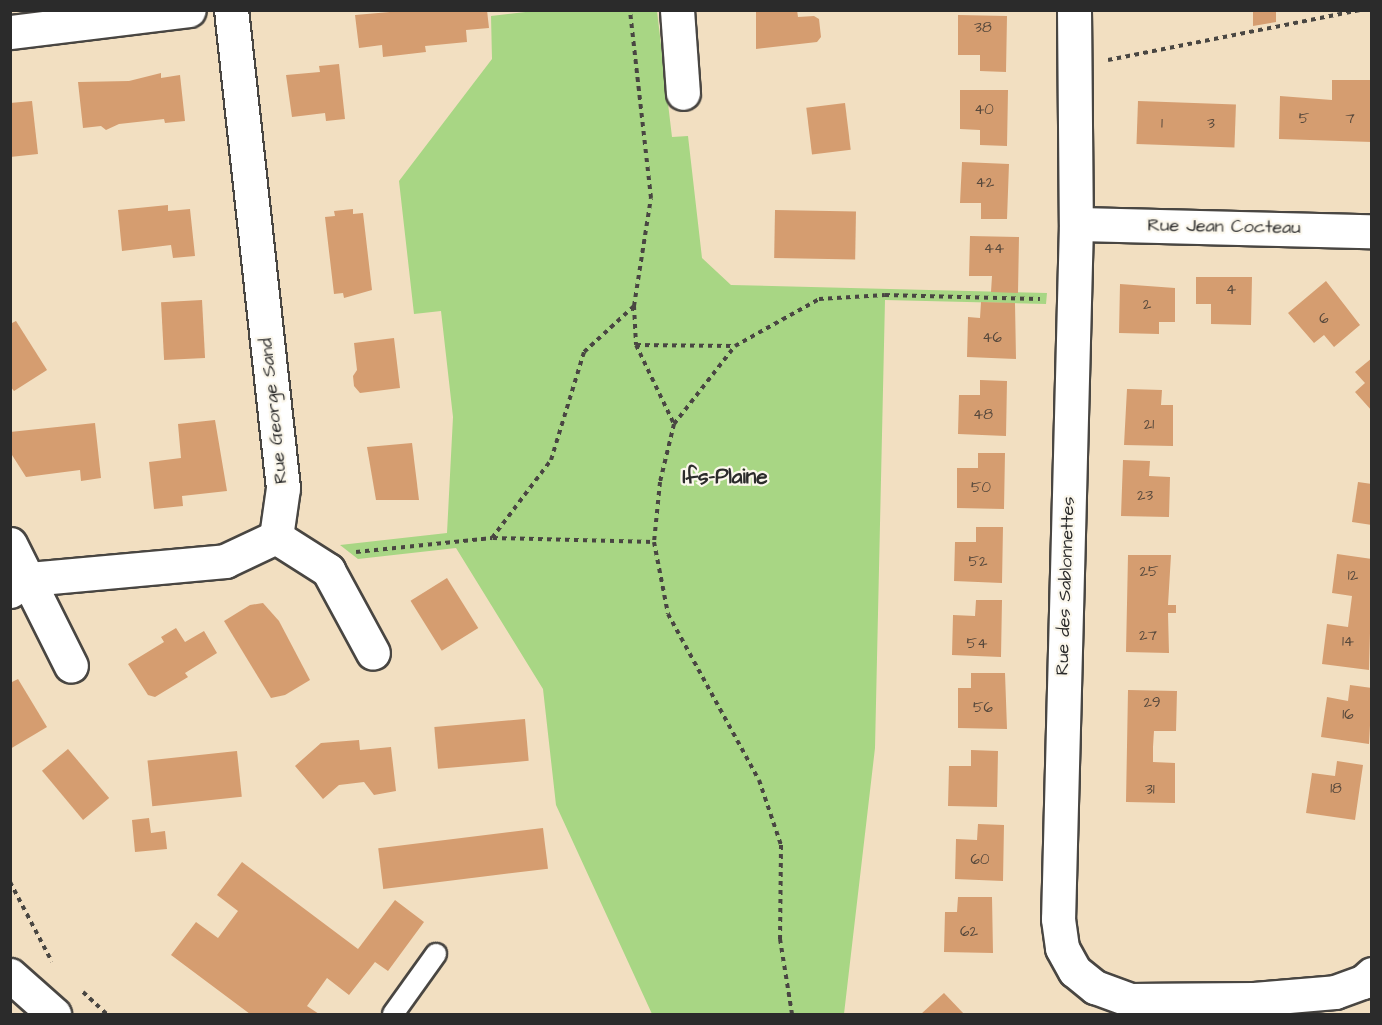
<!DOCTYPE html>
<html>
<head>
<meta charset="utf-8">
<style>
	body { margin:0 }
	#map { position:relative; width:1382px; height:1025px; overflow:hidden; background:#f2dfc1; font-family:"Architects Daughter",sans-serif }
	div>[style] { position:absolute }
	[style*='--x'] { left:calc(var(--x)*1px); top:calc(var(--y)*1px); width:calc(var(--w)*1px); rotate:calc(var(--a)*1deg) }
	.green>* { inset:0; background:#a8d684 }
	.building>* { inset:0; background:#d59d70; transform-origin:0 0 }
	.path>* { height:4px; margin-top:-2px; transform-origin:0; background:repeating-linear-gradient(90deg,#494642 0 4.5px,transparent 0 9px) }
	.roads { filter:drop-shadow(2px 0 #494642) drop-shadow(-2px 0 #494642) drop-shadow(0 2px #494642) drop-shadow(0 -2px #494642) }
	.service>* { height:20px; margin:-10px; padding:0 10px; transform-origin:10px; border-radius:10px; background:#fff }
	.minor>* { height:33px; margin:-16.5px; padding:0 16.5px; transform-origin:16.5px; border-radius:16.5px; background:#fff }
	.tertiary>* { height:33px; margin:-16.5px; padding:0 16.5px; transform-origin:16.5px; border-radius:16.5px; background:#fff }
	span { translate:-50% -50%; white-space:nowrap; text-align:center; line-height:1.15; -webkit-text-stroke:4.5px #fbf7ec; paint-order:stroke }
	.number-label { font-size:15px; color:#56483c }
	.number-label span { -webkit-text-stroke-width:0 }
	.street-label { font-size:18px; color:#2b2b2b }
	.quarter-label { font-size:21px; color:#2b2b2b; font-weight:700 }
	.frame { position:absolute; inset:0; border:12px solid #2b2b2b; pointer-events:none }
</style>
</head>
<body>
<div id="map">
	<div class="green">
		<i style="clip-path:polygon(543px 10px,657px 11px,672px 137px,688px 136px,702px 258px,731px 285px,1047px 293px,1046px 304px,885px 300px,875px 748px,844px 1014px,652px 1014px,556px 805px,543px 689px,456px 548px,358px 559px,340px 545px,447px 533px,453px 417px,441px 311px,414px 314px,399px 181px,492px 59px,491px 16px)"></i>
	</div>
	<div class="building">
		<i style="clip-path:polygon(413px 10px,487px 10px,489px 28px,466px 30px,467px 42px,425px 46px,426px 52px,383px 57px,382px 45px,359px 48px,355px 15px)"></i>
		<i style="clip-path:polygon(756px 10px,797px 10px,798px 17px,814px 16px,819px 19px,821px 37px,817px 42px,756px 49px)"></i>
		<i style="clip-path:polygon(1253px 10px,1276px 10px,1276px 22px,1253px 26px)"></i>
		<i style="clip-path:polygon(958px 15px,1007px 16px,1006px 72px,980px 71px,980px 55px,958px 55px)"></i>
		<i style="clip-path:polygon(339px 64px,345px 119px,326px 121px,325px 113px,292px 117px,286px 75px,320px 72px,319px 66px)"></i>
		<i style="clip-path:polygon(161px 73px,161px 78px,180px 75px,185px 121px,165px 123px,164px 119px,119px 124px,106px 130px,101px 126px,83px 128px,78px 82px,129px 81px)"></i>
		<i style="clip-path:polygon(1332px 80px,1372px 80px,1372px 142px,1279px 139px,1280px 96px,1332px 100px)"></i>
		<i style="clip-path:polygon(960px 90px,1008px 90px,1007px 146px,980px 145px,980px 130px,960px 129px)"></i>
		<i style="clip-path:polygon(32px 101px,38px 154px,10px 157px,10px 103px)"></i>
		<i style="left:1138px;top:101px;width:98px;height:43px;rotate:2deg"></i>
		<i style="left:845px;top:103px;width:47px;height:39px;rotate:83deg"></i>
		<i style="clip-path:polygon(962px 162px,1009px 164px,1007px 219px,981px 219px,981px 203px,960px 203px)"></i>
		<i style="clip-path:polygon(168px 205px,168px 211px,190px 209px,195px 256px,173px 258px,171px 245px,122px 251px,118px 210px)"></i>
		<i style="clip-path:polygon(353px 209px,353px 214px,363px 213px,372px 290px,344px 298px,343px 293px,334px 294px,325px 217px,335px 216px,334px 211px)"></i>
		<i style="left:775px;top:210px;width:81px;height:48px;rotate:1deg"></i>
		<i style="clip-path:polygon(970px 236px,1019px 237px,1018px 293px,991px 292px,992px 276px,969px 276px)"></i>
		<i style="clip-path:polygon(1196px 277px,1252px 277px,1251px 325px,1211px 324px,1211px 304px,1196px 304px)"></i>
		<i style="clip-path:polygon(1326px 281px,1360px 325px,1334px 347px,1324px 335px,1314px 343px,1288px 313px)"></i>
		<i style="clip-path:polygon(1120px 284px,1175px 288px,1175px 322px,1159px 322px,1159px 334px,1119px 333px)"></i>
		<i style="left:202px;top:300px;width:58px;height:41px;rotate:87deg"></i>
		<i style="clip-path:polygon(981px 302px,1015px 303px,1016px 359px,967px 357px,968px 317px,980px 318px)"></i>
		<i style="clip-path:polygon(16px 321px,47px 370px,14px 391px,10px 386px,10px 324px)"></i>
		<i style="clip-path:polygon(394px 338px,400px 388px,360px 393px,354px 386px,353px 376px,357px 370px,354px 343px)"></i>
		<i style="clip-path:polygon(1372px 358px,1372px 411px,1355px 392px,1365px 383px,1355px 372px)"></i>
		<i style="clip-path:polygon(980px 380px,1007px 381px,1006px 436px,958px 434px,959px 395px,980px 395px)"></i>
		<i style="clip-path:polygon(1127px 389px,1162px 390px,1161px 405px,1173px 405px,1173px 446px,1124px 445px)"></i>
		<i style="clip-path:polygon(215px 420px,227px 491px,182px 496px,183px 506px,154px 509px,149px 462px,181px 458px,178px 424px)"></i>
		<i style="clip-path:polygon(95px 423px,101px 478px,81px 481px,80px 470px,26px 477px,12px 455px,10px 432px)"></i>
		<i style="clip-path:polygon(412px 443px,419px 500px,376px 500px,367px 447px)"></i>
		<i style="clip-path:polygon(978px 453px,1005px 453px,1004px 509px,957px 508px,957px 468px,978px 468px)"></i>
		<i style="clip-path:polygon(1123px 460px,1150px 461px,1149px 476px,1170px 477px,1169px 517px,1121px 516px)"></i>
		<i style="clip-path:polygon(1358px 482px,1372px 484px,1372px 525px,1352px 522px)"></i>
		<i style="clip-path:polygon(976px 527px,1003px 527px,1002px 583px,954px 581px,955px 542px,976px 542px)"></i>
		<i style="clip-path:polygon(1337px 554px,1372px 559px,1369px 670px,1322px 664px,1327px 624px,1348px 627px,1352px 596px,1332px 593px)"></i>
		<i style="clip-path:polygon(1128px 555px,1171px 555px,1168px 605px,1176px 605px,1176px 613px,1168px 613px,1169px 653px,1126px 652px)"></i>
		<i style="left:447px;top:578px;width:59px;height:43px;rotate:58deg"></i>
		<i style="clip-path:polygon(976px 600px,1002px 600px,1001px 657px,952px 655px,953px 615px,975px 616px)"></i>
		<i style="clip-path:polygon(263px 603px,279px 621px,310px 680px,285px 695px,271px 698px,224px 621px,250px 605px)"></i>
		<i style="clip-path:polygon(176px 628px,185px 642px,204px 631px,217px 653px,185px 673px,188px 677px,155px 697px,148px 695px,128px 664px,164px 642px,161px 637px)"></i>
		<i style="clip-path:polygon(971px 673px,1005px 673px,1007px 729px,958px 728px,958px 688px,971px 688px)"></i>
		<i style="clip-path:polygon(18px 679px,47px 727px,10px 749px,10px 683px)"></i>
		<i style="clip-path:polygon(1350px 685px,1372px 688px,1369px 744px,1321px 737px,1327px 697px,1348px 701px)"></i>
		<i style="clip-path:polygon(1128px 690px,1177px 691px,1176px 731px,1154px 731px,1153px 747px,1153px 762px,1175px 763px,1175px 803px,1126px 802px)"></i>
		<i style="left:525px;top:719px;width:42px;height:91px;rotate:85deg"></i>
		<i style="clip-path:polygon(359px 740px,360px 750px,391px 747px,396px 791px,374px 795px,364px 782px,339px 785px,323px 799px,295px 766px,321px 743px)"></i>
		<i style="left:68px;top:749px;width:64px;height:34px;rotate:50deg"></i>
		<i style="clip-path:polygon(971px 750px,998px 751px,997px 807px,948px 806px,949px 766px,971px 766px)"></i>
		<i style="left:237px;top:751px;width:46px;height:90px;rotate:84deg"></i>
		<i style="clip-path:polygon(1337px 761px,1363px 765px,1355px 820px,1306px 813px,1312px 773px,1335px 776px)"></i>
		<i style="clip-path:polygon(149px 818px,151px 833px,165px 831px,167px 849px,135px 852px,132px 820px)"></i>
		<i style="clip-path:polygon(978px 824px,1004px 825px,1003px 881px,955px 879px,956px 839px,977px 840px)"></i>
		<i style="left:543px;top:828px;width:41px;height:166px;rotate:83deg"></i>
		<i style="clip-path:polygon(242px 862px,358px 949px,395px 900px,424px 922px,388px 971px,375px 962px,349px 995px,327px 978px,307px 1006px,319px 1014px,250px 1014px,171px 955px,196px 922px,218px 938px,238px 911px,217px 895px)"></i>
		<i style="clip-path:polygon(958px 897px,992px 897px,993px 953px,944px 952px,945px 912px,957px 912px)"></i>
		<i style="clip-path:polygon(944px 993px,964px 1014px,921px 1014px)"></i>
	</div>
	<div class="path">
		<i style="--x:1108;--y:60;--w:257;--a:-11.2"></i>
		<i style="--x:634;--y:306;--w:39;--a:87"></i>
		<i style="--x:636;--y:345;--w:99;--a:0.6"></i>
		<i style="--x:735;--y:346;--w:96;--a:-29.2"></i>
		<i style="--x:819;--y:299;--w:66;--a:-3.5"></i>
		<i style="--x:885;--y:295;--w:155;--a:1.5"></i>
		<i style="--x:636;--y:345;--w:88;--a:64.3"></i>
		<i style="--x:674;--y:424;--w:99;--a:-52"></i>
		<i style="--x:674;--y:424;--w:60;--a:103.6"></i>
		<i style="--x:660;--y:482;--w:60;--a:95.7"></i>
		<i style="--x:654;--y:542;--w:73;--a:79"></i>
		<i style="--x:668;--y:614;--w:189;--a:61.3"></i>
		<i style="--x:759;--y:780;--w:69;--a:71.3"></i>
		<i style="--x:781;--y:845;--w:94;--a:90.6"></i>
		<i style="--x:780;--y:939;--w:76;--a:80.9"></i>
		<i style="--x:493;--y:538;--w:161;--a:1.4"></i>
		<i style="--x:356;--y:552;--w:137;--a:-5.9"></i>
		<i style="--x:492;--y:538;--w:98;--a:-52.9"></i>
		<i style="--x:551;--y:460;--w:113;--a:-73"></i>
		<i style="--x:584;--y:352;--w:68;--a:-42.6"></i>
		<i style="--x:634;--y:306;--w:109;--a:-81.1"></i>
		<i style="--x:651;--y:198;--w:189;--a:-96.4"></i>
		<i style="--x:10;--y:882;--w:90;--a:62.3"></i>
		<i style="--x:83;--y:992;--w:33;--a:43"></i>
	</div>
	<div class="roads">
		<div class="service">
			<i style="--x:393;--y:1014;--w:74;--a:-54.4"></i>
		</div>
		<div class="minor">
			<i style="--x:677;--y:10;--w:83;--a:85.9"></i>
			<i style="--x:1074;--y:10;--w:214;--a:89.5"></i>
			<i style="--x:1076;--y:224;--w:695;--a:91.48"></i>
			<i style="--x:1058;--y:919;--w:29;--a:82"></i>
			<i style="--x:1062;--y:948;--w:26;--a:61"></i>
			<i style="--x:1075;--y:971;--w:26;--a:39"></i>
			<i style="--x:1095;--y:987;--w:37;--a:20"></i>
			<i style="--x:1130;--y:1000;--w:124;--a:-0.5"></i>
			<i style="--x:10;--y:32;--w:180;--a:-7"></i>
			<i style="--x:1076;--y:224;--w:296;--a:1.4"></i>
			<i style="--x:276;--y:537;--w:62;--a:32.4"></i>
			<i style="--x:328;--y:570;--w:94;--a:61.5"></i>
			<i style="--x:10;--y:544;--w:136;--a:63.4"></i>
			<i style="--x:10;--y:591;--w:22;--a:-32"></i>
			<i style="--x:29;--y:579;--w:197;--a:-5.2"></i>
			<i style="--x:225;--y:561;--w:56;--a:-25.2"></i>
			<i style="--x:276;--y:537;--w:49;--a:-81.9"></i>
			<i style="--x:283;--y:488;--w:481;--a:-96.2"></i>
			<i style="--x:1254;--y:1014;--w:15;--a:-90"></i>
			<i style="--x:1254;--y:999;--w:81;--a:-4.9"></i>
			<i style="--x:1335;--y:992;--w:30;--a:-20"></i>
			<i style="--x:1363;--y:982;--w:12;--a:-42"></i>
		</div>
		<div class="tertiary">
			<i style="--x:10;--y:975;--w:59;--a:41.6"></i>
		</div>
	</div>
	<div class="number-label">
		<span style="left:983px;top:28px">38</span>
		<span style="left:984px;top:110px">40</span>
		<span style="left:1304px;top:119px">5</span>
		<span style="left:1350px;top:119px">7</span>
		<span style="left:1162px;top:124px">1</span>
		<span style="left:1211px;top:124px">3</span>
		<span style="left:985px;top:183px">42</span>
		<span style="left:994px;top:249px">44</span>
		<span style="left:1231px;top:290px">4</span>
		<span style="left:1147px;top:305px">2</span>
		<span style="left:1324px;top:319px">6</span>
		<span style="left:992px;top:338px">46</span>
		<span style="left:983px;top:415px">48</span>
		<span style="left:1149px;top:425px">21</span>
		<span style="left:981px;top:488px">50</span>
		<span style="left:1145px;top:496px">23</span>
		<span style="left:978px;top:562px">52</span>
		<span style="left:1149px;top:572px">25</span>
		<span style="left:1353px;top:576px">12</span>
		<span style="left:1148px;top:636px">27</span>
		<span style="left:1348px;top:642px">14</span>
		<span style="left:977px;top:644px">54</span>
		<span style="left:1152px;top:703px">29</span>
		<span style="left:983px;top:708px">56</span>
		<span style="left:1348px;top:715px">16</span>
		<span style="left:1336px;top:789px">18</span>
		<span style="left:1150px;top:790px">31</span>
		<span style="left:980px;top:860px">60</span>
		<span style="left:969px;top:932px">62</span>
	</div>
	<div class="street-label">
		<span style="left:1224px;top:227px;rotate:1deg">Rue Jean Cocteau</span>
		<span style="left:274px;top:411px;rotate:-96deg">Rue George Sand</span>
		<span style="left:1066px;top:586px;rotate:-88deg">Rue des Sablonnettes</span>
	</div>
	<div class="quarter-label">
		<span style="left:725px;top:477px">Ifs-Plaine</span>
	</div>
	<div class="frame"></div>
</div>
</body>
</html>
